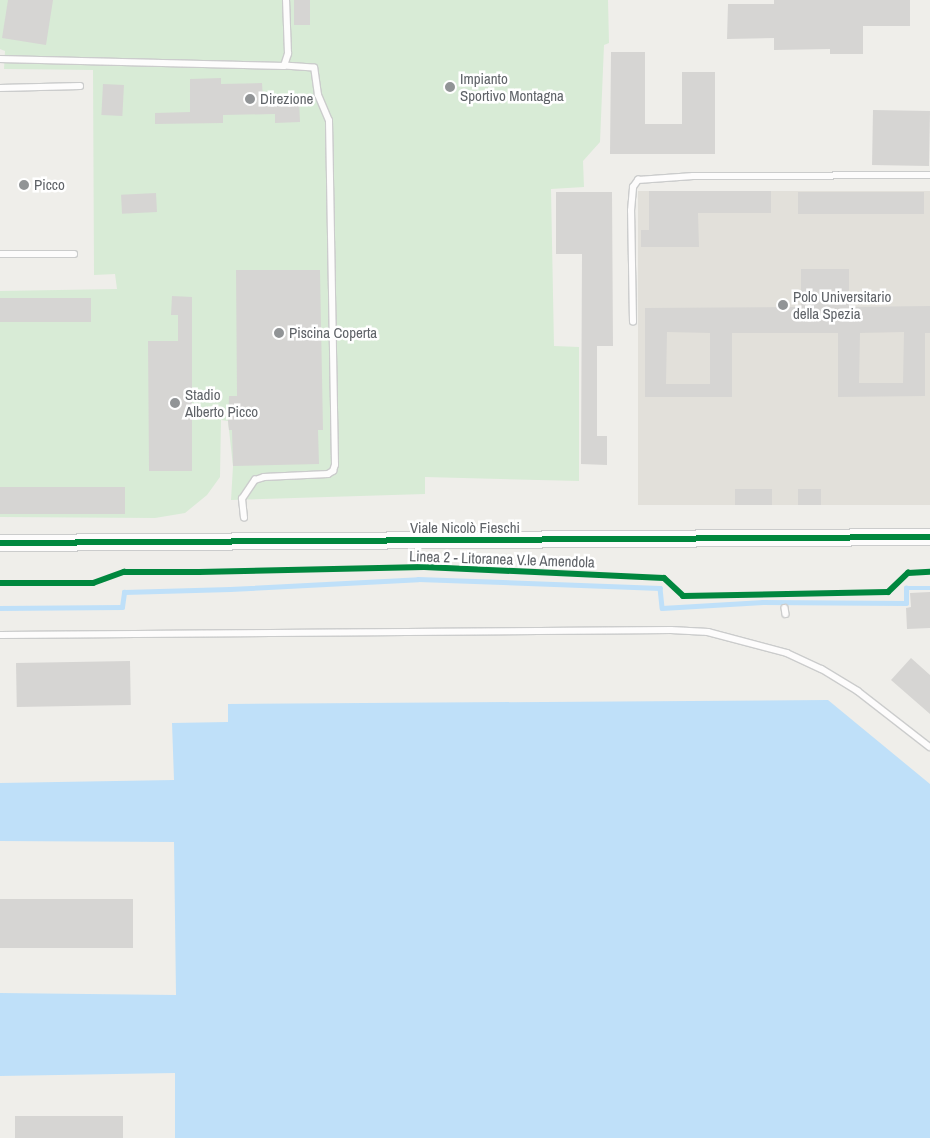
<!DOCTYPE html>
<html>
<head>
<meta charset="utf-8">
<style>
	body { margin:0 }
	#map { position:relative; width:930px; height:1138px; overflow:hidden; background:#efeeea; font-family:"Archivo Narrow",sans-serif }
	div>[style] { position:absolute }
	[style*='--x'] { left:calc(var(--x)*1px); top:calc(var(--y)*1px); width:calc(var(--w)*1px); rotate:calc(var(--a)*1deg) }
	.education>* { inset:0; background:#e2e0da; transform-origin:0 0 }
	.green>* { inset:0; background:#d8ebd6 }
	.water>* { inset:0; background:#bfe0f9 }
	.stream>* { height:4.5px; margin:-2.25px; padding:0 2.25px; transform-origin:2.25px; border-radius:2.25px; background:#bfe0f9 }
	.building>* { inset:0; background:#d6d5d3; transform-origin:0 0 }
	.roads { filter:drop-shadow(1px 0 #cbcccc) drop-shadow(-1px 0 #cbcccc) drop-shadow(0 1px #cbcccc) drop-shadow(0 -1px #cbcccc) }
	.lane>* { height:5.5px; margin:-2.75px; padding:0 2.75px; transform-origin:2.75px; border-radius:2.75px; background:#fdfcfc }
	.secondary>* { height:16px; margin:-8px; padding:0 8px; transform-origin:8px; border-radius:8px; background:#fdfcfc }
	.cycleway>* { height:6px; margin:-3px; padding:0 3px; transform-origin:3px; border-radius:3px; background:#00873e }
	.dots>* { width:14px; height:14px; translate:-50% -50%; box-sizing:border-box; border:2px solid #fff; border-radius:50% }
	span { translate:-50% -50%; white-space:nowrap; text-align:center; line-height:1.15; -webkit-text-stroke:5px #fff; paint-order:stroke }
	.poi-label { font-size:15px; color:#5f6368 }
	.left { translate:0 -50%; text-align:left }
	.street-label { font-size:15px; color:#5f6368 }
</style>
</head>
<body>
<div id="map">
	<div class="education">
		<i style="left:638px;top:191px;width:292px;height:314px"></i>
	</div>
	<div class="green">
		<i style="clip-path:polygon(0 0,608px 0,609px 43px,604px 45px,600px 142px,583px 161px,584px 187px,551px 189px,554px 346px,579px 347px,579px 481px,425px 477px,425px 494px,231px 500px,233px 466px,228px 421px,221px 420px,220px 477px,207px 495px,185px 513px,155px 518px,0 517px,0 291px,117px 289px,115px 274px,94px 275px,93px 70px,4px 69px,5px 51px,0 49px)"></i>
	</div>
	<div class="water">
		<i style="clip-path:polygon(828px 700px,930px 784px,930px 1138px,175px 1138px,175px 1073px,0 1076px,0 993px,176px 995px,174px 842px,0 841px,0 783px,174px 780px,172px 723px,228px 722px,228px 704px)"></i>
	</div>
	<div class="stream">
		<i style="--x:0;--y:608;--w:122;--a:-0.5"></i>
		<i style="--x:122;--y:607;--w:15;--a:-82"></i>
		<i style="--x:124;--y:592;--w:106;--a:-1.6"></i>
		<i style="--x:230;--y:589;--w:188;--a:-3"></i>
		<i style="--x:418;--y:579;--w:242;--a:2.1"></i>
		<i style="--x:660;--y:588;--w:20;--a:84"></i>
		<i style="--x:662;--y:608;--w:101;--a:-3.4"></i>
		<i style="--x:763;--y:602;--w:143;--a:0.4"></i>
		<i style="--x:906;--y:603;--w:15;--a:-90"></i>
		<i style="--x:906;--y:588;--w:24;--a:0"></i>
	</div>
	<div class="building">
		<i style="clip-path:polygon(8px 0,53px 0,46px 45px,2px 38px)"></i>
		<i style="left:294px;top:0;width:16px;height:25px"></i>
		<i style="clip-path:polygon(774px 0,910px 0,910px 26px,863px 26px,863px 54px,830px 54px,830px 49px,774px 50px,774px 38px,727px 39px,728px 4px,774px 4px)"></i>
		<i style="clip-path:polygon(611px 52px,645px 52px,645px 124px,682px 124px,682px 72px,715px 72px,715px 154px,610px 154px)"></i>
		<i style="clip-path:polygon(221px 78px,221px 84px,262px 83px,263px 99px,299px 99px,300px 122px,275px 123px,275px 114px,223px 115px,223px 123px,155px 124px,155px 113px,190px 112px,190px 79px)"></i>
		<i style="left:103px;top:84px;width:21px;height:31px;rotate:3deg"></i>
		<i style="left:873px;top:110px;width:57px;height:55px;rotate:1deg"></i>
		<i style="clip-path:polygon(649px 191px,771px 191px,771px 213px,698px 213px,699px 247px,641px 247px,641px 230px,649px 230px)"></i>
		<i style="clip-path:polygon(556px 192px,612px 192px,613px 346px,597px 346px,597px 436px,607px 436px,607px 465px,581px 464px,582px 254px,556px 254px)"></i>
		<i style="left:798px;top:192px;width:126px;height:22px"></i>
		<i style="left:156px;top:193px;width:19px;height:35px;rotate:87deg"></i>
		<i style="clip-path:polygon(evenodd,801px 269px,849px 269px,849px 307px,930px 306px,930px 333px,925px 333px,925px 396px,838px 397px,838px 333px,732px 333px,732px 397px,645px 397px,645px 308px,801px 307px,801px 269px,667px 332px,710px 333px,710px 384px,666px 384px,667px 332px,801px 269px,904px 332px,903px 383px,859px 383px,860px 333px,904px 332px)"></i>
		<i style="clip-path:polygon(236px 270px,320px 270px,323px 430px,318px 430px,319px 464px,233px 466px,232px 430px,229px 430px,228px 421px,229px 396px,237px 396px)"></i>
		<i style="clip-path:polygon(172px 296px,192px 297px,192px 471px,149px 471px,148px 341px,178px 341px,178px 315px,171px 315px)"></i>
		<i style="left:0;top:298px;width:91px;height:24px"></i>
		<i style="left:0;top:487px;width:125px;height:27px"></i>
		<i style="left:735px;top:489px;width:37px;height:16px"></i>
		<i style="left:798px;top:489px;width:23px;height:16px"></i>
		<i style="clip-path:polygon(930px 592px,930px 628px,907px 629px,906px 608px,911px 607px,910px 593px)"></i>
		<i style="clip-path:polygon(911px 658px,930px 675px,930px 714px,891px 680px)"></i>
		<i style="left:130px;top:661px;width:44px;height:114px;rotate:89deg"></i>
		<i style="left:0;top:899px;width:133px;height:49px"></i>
		<i style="left:123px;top:1116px;width:22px;height:108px;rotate:90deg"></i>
	</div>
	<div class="roads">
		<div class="lane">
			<i style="--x:0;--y:59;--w:284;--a:1.4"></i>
			<i style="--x:284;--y:66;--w:13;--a:-72"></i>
			<i style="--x:288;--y:54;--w:54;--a:-92.1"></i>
			<i style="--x:0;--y:88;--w:80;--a:-1.4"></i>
			<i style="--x:0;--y:254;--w:74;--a:0"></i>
			<i style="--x:633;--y:322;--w:111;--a:-91"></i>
			<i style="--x:631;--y:211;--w:24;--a:-85"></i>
			<i style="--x:633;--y:187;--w:9;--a:-54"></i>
			<i style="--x:638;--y:180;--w:55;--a:-4.2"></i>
			<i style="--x:693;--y:176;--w:237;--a:-0.2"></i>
			<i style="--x:244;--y:518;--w:19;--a:-96"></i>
			<i style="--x:242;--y:499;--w:23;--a:-56"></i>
			<i style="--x:255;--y:480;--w:9;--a:-18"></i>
			<i style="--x:264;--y:477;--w:64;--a:-2.7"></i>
			<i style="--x:328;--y:474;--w:6;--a:-31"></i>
			<i style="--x:333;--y:471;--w:6;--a:-72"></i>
			<i style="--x:335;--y:465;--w:344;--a:-91"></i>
			<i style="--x:329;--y:121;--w:28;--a:-113"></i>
			<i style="--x:318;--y:95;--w:27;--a:-98"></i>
			<i style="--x:314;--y:68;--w:30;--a:-176"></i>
			<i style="--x:785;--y:608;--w:6;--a:81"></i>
			<i style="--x:0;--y:635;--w:671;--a:-0.43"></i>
			<i style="--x:671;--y:630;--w:37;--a:3"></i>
			<i style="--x:708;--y:632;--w:82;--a:14.9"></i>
			<i style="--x:787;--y:653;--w:38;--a:25"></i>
			<i style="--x:822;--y:669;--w:42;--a:31.4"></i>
			<i style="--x:858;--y:691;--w:91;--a:37.9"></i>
		</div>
		<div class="secondary">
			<i style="--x:0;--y:543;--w:930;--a:-0.37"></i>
		</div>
	</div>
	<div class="cycleway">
		<i style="--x:0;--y:543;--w:930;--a:-0.37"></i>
		<i style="--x:0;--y:583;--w:93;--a:0"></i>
		<i style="--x:93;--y:583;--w:33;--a:-20"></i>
		<i style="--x:124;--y:572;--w:75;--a:0"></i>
		<i style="--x:199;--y:572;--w:225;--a:-1.3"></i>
		<i style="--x:424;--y:567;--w:240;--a:2.6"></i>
		<i style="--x:664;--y:578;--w:26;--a:43"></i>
		<i style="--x:683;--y:596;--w:205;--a:-1.1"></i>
		<i style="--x:888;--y:592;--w:28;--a:-44"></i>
		<i style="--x:908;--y:573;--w:22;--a:-3"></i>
	</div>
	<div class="dots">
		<i style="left:450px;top:87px;background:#919496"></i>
		<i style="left:250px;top:99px;background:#919496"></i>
		<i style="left:24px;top:185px;background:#919496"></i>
		<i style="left:783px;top:305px;background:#919496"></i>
		<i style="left:279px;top:333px;background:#919496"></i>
		<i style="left:175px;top:403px;background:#919496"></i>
	</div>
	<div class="poi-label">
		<span class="left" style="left:460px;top:87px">Impianto<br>Sportivo Montagna</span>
		<span class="left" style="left:260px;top:99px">Direzione</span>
		<span class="left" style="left:34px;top:185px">Picco</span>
		<span class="left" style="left:793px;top:305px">Polo Universitario<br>della Spezia</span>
		<span class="left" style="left:289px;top:333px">Piscina Coperta</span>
		<span class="left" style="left:185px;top:403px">Stadio<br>Alberto Picco</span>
	</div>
	<div class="street-label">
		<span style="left:465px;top:528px">Viale Nicolò Fieschi</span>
		<span style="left:502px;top:559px;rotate:2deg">Linea 2 - Litoranea V.le Amendola</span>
	</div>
</div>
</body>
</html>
